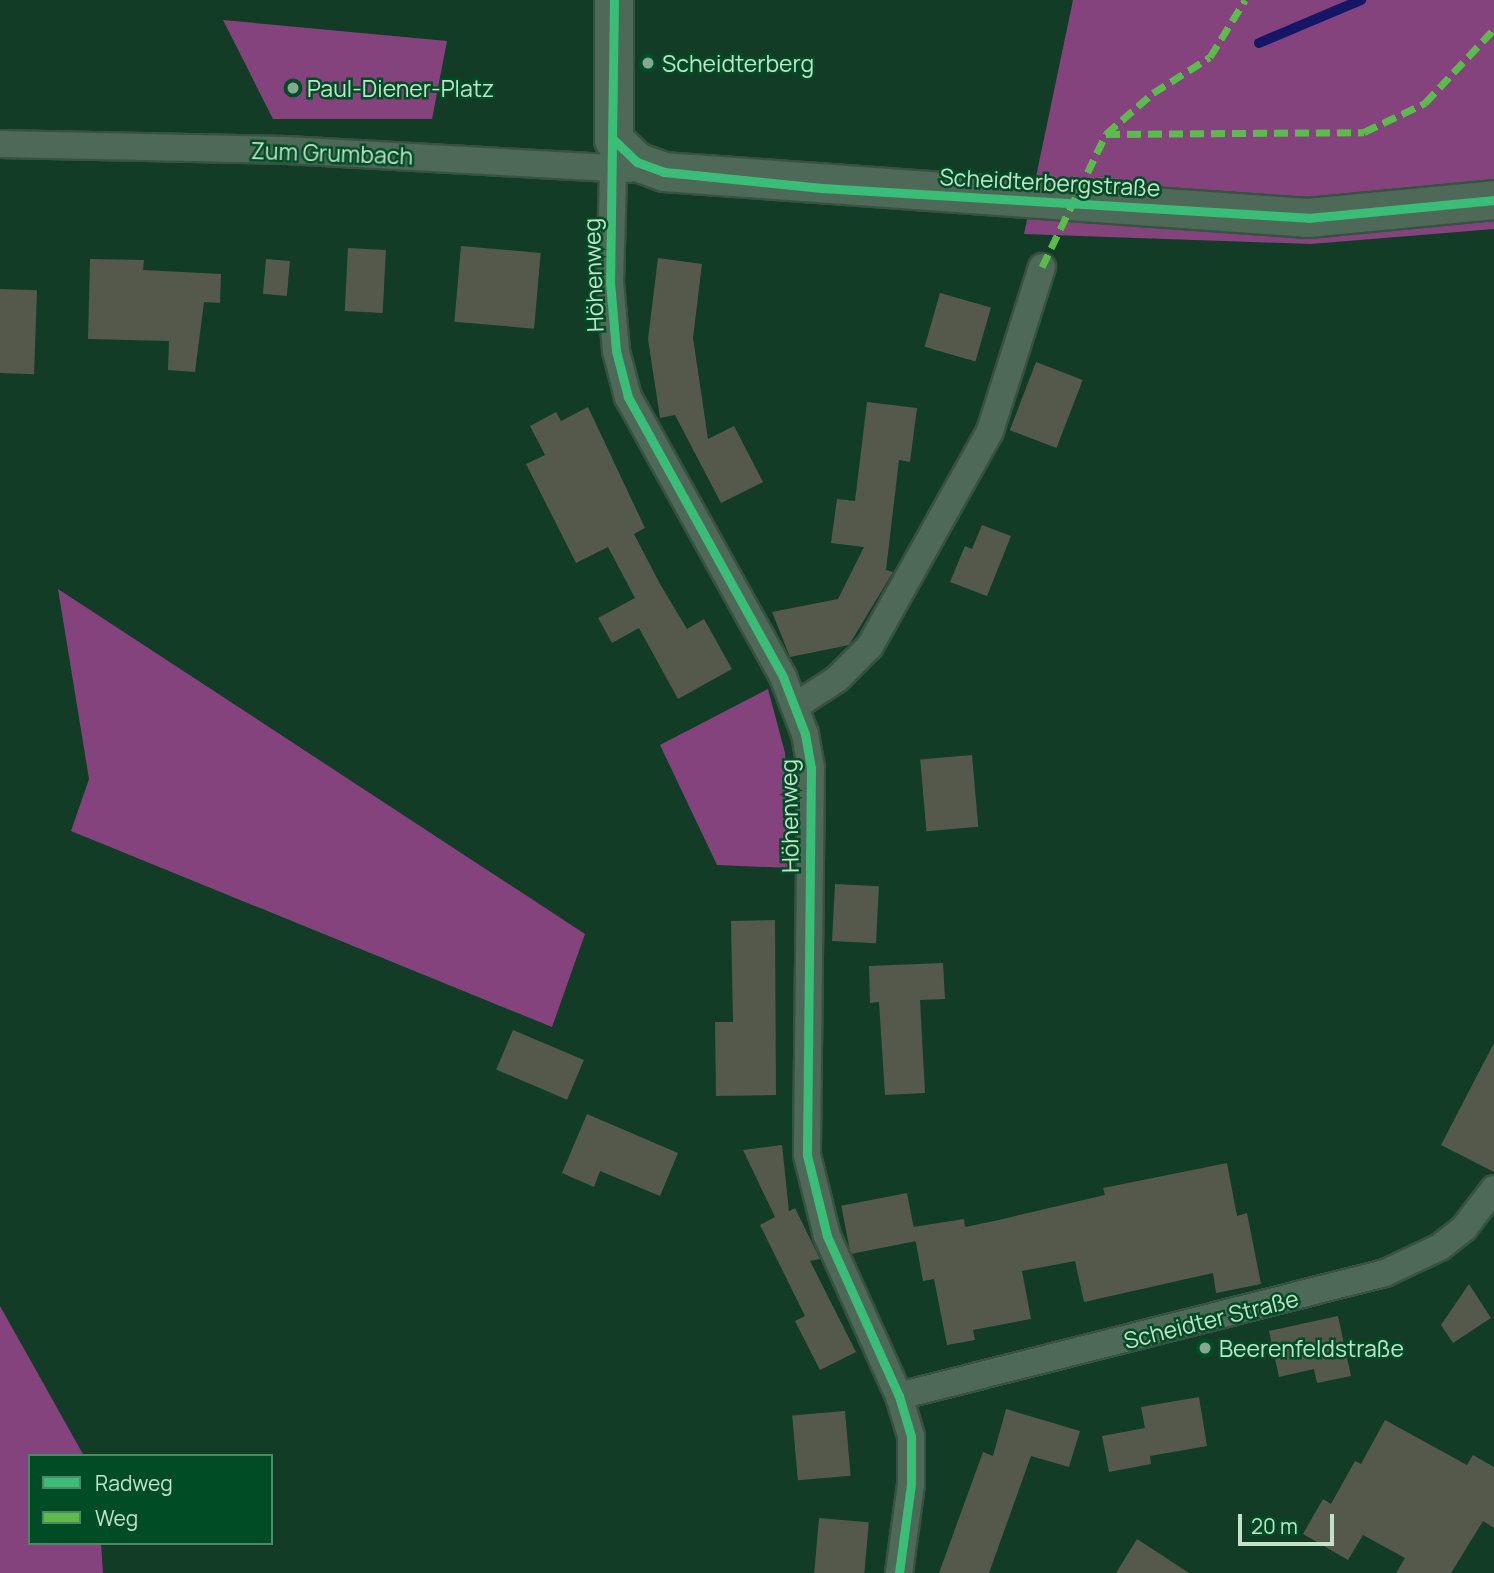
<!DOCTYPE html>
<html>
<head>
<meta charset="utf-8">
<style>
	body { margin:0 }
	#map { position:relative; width:1494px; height:1573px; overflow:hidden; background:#123c26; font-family:Manrope,sans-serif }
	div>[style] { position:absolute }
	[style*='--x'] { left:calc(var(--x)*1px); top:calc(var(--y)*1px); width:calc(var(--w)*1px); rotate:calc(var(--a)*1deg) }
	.green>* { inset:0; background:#85437e }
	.stream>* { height:10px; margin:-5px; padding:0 5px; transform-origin:5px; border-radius:5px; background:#161666 }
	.building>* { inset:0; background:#54594c; transform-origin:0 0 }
	.roads { filter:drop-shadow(2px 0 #375242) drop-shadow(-2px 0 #375242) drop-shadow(0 2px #375242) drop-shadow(0 -2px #375242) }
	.street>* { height:26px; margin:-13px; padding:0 13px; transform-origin:13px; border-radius:13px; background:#4f6958 }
	.secondary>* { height:38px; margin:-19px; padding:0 19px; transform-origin:19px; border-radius:19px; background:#4f6958 }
	.quiet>* { height:7px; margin-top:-3.5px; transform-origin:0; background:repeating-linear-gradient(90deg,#5cbc4b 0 14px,transparent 0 21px) }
	.cycleway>* { height:9px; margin:-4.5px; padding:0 4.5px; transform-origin:4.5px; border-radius:4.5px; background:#3abd76 }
	.dots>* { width:19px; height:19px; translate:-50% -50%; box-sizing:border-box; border:4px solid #004d25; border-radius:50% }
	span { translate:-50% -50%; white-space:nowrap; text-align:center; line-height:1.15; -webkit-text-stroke:5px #004d25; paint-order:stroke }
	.poi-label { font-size:23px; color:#c2e3ca }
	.left { translate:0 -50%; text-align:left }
	.street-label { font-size:23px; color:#c2e3ca }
	.legend { position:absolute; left:28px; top:1454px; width:245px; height:91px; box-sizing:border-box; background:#004d25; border:2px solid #4e8967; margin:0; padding:9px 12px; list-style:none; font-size:21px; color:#c2e3ca }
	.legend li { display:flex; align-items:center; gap:14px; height:35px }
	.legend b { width:35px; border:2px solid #4e8967 }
	.scale { position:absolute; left:1238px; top:1514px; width:96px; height:32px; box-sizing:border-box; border:4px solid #c2e3ca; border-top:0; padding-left:9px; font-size:21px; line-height:24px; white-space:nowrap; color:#c2e3ca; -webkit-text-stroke:5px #004d25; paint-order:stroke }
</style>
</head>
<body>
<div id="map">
	<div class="green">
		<i style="clip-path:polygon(1073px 0,1494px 0,1494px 229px,1311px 244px,1024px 234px)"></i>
		<i style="clip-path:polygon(223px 20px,447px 41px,432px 119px,273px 119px)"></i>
		<i style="clip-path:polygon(58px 589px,585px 934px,552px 1027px,71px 831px,89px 779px)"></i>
		<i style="clip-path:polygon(768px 689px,785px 753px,791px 868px,717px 865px,660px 745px)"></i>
		<i style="clip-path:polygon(0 1306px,84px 1456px,30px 1456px,30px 1543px,101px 1543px,103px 1573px,0 1573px)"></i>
	</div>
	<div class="stream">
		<i style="--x:1259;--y:43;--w:111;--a:-22.9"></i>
	</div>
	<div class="building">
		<i style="left:461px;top:246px;width:80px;height:76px;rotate:5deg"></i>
		<i style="left:348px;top:248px;width:38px;height:63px;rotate:3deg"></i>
		<i style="clip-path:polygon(658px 258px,702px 264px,693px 338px,708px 439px,734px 426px,763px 482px,721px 503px,675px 415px,660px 418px,648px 339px)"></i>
		<i style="clip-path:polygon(90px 259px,144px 260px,143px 270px,221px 274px,220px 303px,204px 302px,195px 372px,168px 370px,169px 341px,88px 339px)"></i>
		<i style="left:266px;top:259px;width:24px;height:35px;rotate:5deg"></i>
		<i style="left:0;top:289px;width:37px;height:84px;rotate:2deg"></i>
		<i style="left:940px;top:293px;width:53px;height:56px;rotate:16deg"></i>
		<i style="left:1036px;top:362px;width:50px;height:73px;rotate:21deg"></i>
		<i style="clip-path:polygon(867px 402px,917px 408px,910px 462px,899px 460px,886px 570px,893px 572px,849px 645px,790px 657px,772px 612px,838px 599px,864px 547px,831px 543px,837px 499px,855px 501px)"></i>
		<i style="clip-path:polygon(588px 407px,645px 528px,634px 534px,660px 584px,687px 629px,704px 619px,732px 669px,678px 699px,639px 628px,612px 643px,598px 618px,635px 598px,608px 547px,576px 563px,526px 464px,545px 455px,530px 426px,556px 412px,561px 421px)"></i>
		<i style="clip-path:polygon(982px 525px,1011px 536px,987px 596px,950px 582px,965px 546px,972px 549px)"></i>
		<i style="left:972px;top:755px;width:72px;height:52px;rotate:85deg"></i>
		<i style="left:835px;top:884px;width:44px;height:57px;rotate:3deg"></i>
		<i style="clip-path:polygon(775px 920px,776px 1095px,716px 1096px,715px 1022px,733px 1022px,731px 921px)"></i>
		<i style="clip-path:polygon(943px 963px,945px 999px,920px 1000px,925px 1093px,885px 1095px,879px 1002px,870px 1003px,869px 966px)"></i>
		<i style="left:513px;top:1030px;width:77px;height:43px;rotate:23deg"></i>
		<i style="clip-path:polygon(1494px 1043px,1494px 1172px,1441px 1145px)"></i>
		<i style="clip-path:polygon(587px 1114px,678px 1153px,660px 1196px,600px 1171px,594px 1187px,562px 1173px)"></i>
		<i style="clip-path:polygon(782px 1145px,789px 1211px,795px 1208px,820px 1259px,810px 1261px,856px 1352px,820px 1370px,795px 1321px,805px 1316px,760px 1225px,775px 1217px,743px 1150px)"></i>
		<i style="clip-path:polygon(1227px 1163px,1237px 1216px,1247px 1213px,1261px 1284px,1216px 1293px,1213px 1273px,1084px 1302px,1075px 1261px,1022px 1271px,1031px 1319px,973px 1330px,975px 1340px,947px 1345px,934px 1279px,923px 1281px,913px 1227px,964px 1219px,965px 1227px,994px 1221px,1105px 1195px,1103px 1188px)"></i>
		<i style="left:907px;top:1193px;width:49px;height:67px;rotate:79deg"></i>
		<i style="clip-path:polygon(1469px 1284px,1491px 1318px,1453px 1343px,1441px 1325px)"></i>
		<i style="clip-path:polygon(1338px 1316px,1351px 1376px,1317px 1383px,1314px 1369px,1279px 1377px,1269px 1331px)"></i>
		<i style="clip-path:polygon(1199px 1397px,1207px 1446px,1150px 1456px,1151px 1464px,1109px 1472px,1102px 1436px,1145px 1428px,1141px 1407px)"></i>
		<i style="clip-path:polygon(1006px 1409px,1080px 1431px,1069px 1467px,1031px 1456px,989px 1573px,939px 1573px,983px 1452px,993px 1456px)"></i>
		<i style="left:845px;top:1411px;width:65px;height:53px;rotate:85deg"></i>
		<i style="clip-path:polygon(1385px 1420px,1467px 1465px,1473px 1455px,1494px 1467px,1494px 1528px,1483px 1521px,1451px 1573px,1396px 1573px,1405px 1558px,1363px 1535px,1348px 1560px,1303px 1534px,1323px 1499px,1331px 1504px,1355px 1461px,1361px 1464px)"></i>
		<i style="left:819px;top:1518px;width:50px;height:55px;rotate:5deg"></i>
		<i style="clip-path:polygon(1137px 1539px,1189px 1573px,1116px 1573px)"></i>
	</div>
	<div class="roads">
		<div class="street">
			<i style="--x:614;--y:140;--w:142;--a:91.6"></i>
			<i style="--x:610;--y:282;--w:69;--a:85"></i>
			<i style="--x:616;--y:351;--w:48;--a:75.4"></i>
			<i style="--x:628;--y:397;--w:320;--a:61"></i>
			<i style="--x:783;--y:677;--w:61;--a:68.9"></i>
			<i style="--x:805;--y:734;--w:35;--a:80"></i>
			<i style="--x:811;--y:768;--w:387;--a:90.6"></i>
			<i style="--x:807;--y:1155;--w:83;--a:76.1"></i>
			<i style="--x:827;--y:1236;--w:175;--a:65.8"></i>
			<i style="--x:899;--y:1396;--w:42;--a:73.3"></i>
			<i style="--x:911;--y:1436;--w:48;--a:90"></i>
			<i style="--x:911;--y:1484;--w:90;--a:97.7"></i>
			<i style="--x:0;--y:144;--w:287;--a:1.2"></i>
			<i style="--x:287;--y:150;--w:342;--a:3.2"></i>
			<i style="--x:797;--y:705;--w:48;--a:-33"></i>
			<i style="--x:837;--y:679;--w:47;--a:-45"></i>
			<i style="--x:870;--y:646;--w:246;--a:-60.8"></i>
			<i style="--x:990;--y:431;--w:172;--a:-72.4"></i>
			<i style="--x:899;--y:1396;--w:501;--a:-14.2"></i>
			<i style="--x:1385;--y:1273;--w:61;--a:-25.3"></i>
			<i style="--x:1440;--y:1247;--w:31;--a:-38"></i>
			<i style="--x:1464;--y:1228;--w:49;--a:-52.4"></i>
		</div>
		<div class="secondary">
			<i style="--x:614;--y:0;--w:140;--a:90"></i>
			<i style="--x:614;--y:140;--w:32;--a:44"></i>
			<i style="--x:637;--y:162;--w:29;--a:20"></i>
			<i style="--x:664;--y:172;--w:646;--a:4.09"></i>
			<i style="--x:1308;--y:218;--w:187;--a:-5.5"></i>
		</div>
	</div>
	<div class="quiet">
		<i style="--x:1106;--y:134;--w:258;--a:-0.4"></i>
		<i style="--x:1364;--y:132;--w:68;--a:-25.4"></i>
		<i style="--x:1425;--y:103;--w:101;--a:-47"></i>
		<i style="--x:1042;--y:267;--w:148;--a:-64.3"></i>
		<i style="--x:1106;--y:134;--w:62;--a:-41.1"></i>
		<i style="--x:1153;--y:93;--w:67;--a:-32.3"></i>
		<i style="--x:1210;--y:57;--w:67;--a:-58.4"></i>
	</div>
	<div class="cycleway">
		<i style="--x:614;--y:0;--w:282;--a:90.8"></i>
		<i style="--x:610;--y:282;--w:69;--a:85"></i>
		<i style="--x:616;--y:351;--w:48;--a:75.4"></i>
		<i style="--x:628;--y:397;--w:320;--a:61"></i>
		<i style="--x:783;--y:677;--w:61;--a:68.9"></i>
		<i style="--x:805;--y:734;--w:35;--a:80"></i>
		<i style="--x:811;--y:768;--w:387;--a:90.6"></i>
		<i style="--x:807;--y:1155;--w:83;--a:76.1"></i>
		<i style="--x:827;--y:1236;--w:175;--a:65.8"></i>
		<i style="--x:899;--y:1396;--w:42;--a:73.3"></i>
		<i style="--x:911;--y:1436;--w:48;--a:90"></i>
		<i style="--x:911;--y:1484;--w:90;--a:97.7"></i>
		<i style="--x:614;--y:140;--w:32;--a:44"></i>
		<i style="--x:637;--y:162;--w:29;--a:20"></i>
		<i style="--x:664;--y:172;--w:159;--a:5.8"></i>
		<i style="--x:822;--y:188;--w:487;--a:3.5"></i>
		<i style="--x:1308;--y:218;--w:187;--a:-5.5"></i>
	</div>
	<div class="dots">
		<i style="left:648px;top:63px;background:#84a991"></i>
		<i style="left:293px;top:88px;background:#84a991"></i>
		<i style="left:1205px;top:1348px;background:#84a991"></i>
	</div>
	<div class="poi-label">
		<span class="left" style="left:662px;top:63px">Scheidterberg</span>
		<span class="left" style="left:307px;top:88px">Paul-Diener-Platz</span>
		<span class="left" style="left:1219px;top:1348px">Beerenfeldstraße</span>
	</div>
	<div class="street-label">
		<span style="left:332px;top:153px;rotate:2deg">Zum Grumbach</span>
		<span style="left:1050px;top:182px;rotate:3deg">Scheidterbergstraße</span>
		<span style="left:593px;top:275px;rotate:-92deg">Höhenweg</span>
		<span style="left:789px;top:816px;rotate:-91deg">Höhenweg</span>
		<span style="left:1211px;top:1319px;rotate:-14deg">Scheidter Straße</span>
	</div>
	<ul class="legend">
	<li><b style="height:9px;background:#3abd76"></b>Radweg</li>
	<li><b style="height:9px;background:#5cbc4b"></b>Weg</li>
	</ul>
	<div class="scale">20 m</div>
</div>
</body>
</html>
